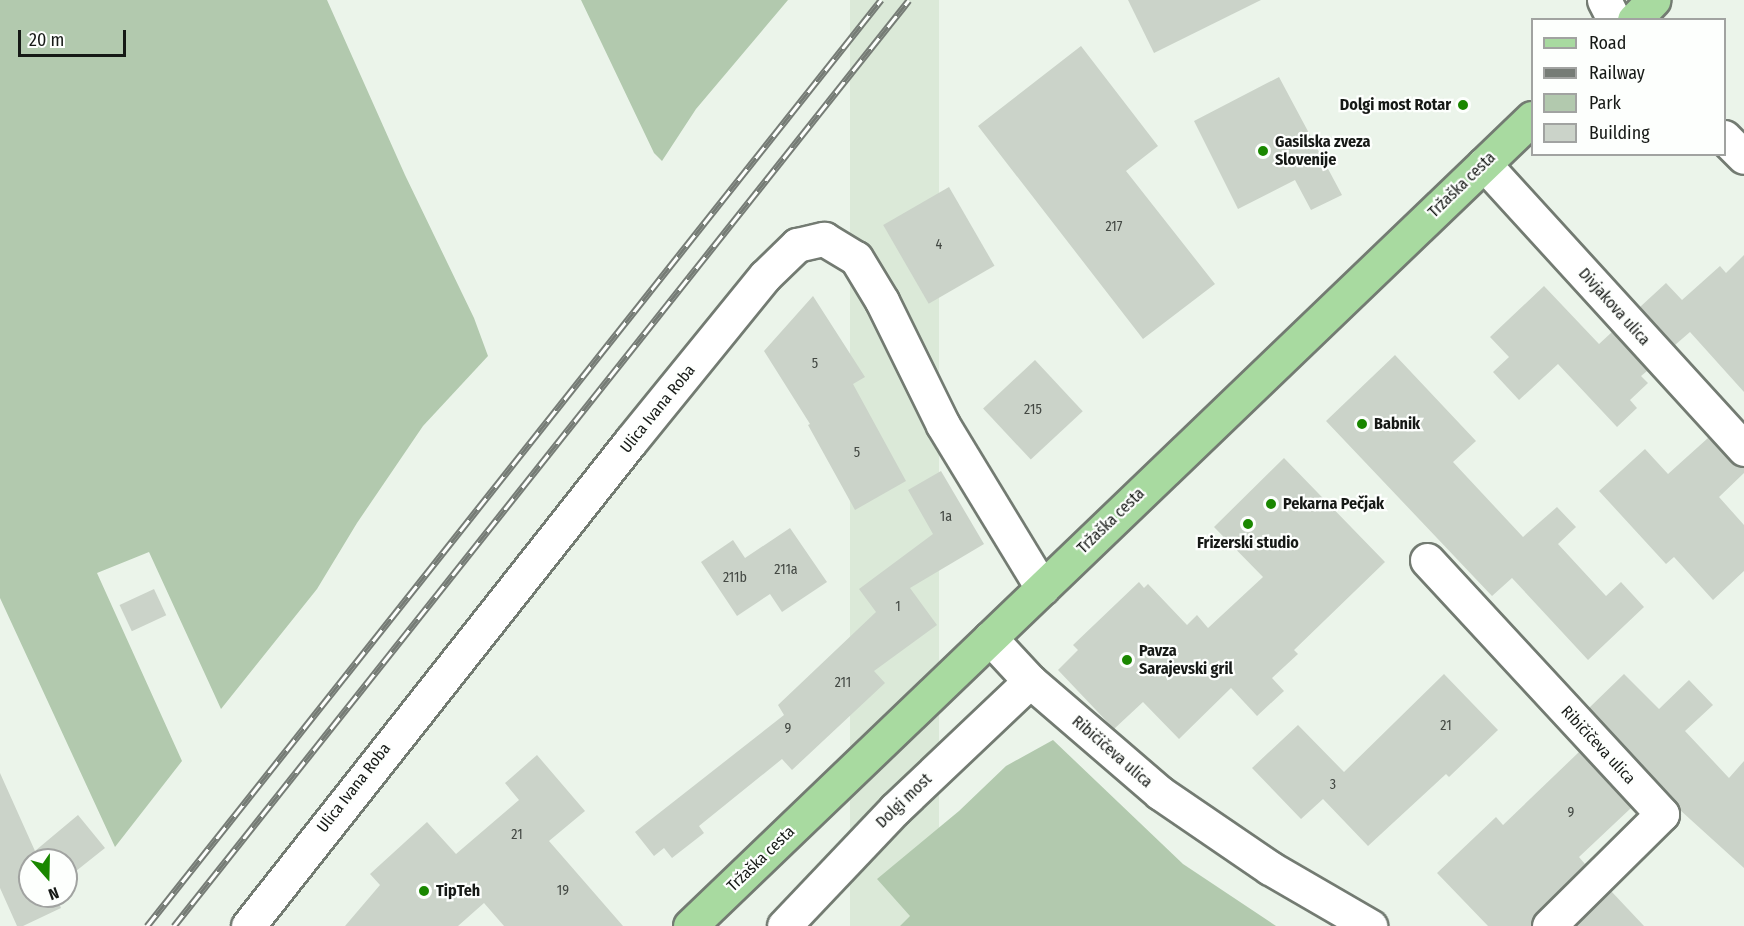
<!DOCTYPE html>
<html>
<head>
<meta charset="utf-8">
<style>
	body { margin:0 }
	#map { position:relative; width:1744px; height:926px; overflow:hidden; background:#ebf4ea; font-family:"Fira Sans Condensed",sans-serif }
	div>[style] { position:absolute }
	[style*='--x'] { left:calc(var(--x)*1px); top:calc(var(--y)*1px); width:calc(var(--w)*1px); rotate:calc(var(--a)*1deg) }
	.built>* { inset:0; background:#dbe9d8; transform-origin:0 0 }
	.green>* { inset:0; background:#b2c9ae }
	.building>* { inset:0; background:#cbd3c9; transform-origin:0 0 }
	.roads { filter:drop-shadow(2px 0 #737b72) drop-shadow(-2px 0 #737b72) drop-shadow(0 2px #737b72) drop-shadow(0 -2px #737b72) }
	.minor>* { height:33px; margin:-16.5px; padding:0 16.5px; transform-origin:16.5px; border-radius:16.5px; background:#fff }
	.major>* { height:33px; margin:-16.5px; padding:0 16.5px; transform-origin:16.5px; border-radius:16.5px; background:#a8daa0 }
	.rail>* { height:7px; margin-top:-3.5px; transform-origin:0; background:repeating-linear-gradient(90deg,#fdfffd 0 14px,#767c76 0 28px); box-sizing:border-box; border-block:2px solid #767c76 }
	.dots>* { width:16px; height:16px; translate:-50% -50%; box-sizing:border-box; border:3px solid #fdfffd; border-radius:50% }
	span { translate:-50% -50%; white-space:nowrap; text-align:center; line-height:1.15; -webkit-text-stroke:4.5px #fdfffd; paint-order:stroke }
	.number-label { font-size:14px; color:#434843 }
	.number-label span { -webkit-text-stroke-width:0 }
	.poi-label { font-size:16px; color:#161916; font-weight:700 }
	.right { translate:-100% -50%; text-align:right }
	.left { translate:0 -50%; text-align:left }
	.street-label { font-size:16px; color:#161916 }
	.legend { position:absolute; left:1531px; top:18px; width:195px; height:138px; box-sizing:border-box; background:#fdfffd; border:2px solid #a1a3a1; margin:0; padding:8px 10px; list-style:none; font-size:18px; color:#161916 }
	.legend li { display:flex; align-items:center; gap:12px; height:30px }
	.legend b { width:30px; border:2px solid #a1a3a1 }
	.north { position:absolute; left:18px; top:848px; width:60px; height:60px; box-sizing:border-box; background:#fdfffd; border:2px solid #a1a3a1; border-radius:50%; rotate:160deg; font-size:16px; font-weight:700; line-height:24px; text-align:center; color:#161916 }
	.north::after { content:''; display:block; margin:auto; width:21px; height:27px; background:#1a8700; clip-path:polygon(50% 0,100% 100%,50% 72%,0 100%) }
	.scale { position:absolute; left:18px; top:30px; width:108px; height:27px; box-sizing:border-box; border:3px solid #161916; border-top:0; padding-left:8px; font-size:18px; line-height:21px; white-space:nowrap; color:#161916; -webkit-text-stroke:4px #fdfffd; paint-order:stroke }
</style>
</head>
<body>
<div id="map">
	<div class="built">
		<i style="left:850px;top:0;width:89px;height:1182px"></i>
	</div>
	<div class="green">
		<i style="clip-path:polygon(0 0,327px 0,405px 175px,474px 318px,488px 356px,423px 426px,357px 523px,317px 589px,221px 709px,149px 552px,97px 573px,182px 761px,115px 847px,0 598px)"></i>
		<i style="clip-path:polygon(581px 0,788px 0,696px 109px,662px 161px,654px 153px)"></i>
		<i style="clip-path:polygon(1053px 740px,1183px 864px,1276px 926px,900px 926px,910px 916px,877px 879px,959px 811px,1006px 766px)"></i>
	</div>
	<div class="building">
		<i style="clip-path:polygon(1128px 0,1261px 0,1154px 53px)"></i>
		<i style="clip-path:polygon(1081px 46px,1158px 146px,1126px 171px,1215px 284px,1143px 339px,978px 126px)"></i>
		<i style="clip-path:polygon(1279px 77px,1342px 195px,1311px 210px,1295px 180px,1238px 209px,1194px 121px)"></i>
		<i style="left:949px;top:187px;width:91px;height:76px;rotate:60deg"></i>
		<i style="clip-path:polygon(1744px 255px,1744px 392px,1690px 332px,1675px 345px,1640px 307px,1666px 283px,1682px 300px,1720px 266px,1726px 273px)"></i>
		<i style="clip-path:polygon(1544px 286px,1599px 344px,1612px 332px,1647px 371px,1641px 376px,1648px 383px,1630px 400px,1637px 408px,1617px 427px,1558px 364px,1519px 400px,1493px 372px,1509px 357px,1490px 337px)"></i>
		<i style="clip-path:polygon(813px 296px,865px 377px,853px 384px,906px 481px,855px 510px,808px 425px,810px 424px,764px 351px)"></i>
		<i style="clip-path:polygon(1395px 355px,1476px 441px,1453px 462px,1523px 537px,1557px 507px,1576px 527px,1558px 544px,1606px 596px,1621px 582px,1644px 607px,1588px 660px,1512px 578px,1492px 596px,1326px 421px)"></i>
		<i style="left:1035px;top:360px;width:70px;height:71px;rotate:47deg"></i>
		<i style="clip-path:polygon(1708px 438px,1731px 462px,1744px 467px,1744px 473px,1719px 497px,1744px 525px,1744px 571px,1713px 600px,1674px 557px,1666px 564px,1599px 491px,1645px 449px,1668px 474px)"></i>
		<i style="clip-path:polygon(1284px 458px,1385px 562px,1294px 650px,1298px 654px,1272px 678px,1284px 691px,1257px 716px,1231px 688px,1179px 739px,1143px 702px,1114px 729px,1058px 670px,1078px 650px,1073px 645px,1139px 582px,1144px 588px,1148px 584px,1187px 625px,1197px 615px,1208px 628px,1263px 577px,1214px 527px)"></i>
		<i style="clip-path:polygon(941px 471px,984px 544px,910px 588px,937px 625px,874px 671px,885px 683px,792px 770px,782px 759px,699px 826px,704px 833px,672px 858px,664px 848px,654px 856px,635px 832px,784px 715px,778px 705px,876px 612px,859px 589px,933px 534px,908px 490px)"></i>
		<i style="clip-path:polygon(790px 528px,827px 582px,782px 612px,770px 594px,737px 616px,701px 562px,733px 540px,745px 558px)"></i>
		<i style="left:154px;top:589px;width:29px;height:38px;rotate:65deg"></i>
		<i style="clip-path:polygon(1444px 674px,1498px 730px,1449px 777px,1446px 774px,1368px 846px,1323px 799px,1301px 819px,1252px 768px,1298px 725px,1344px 772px)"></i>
		<i style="clip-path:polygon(1624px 674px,1659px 709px,1689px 680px,1713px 705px,1685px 731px,1729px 778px,1744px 761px,1744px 868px,1680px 810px,1676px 801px,1589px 708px)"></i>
		<i style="clip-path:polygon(1579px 752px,1631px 808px,1579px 857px,1585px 864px,1536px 913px,1531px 926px,1488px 926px,1437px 873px,1496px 817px,1503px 825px)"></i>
		<i style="clip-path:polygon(537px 755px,585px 811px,549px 841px,623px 926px,504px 926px,484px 903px,458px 926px,345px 926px,380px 885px,370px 874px,427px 822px,456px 854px,519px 800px,505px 783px)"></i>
		<i style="clip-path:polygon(0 773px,35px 851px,78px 815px,105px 848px,66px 879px,66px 860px,30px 860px,30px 896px,56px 896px,61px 908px,23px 926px,17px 926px,0 888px)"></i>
		<i style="clip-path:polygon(1611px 891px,1644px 926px,1576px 926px)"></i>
	</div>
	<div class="roads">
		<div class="minor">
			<i style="--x:1604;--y:0;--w:22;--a:63"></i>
			<i style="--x:1724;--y:137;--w:28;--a:45"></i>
			<i style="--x:1484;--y:164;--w:386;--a:47.6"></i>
			<i style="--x:1427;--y:560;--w:346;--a:47.2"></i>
			<i style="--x:1662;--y:814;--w:159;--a:135.3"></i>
			<i style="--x:990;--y:638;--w:59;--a:47.1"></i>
			<i style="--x:1030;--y:681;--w:172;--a:40.7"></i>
			<i style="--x:1160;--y:793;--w:133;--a:34.3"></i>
			<i style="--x:1270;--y:868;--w:116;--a:30.1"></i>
			<i style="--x:248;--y:926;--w:617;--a:-51.72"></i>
			<i style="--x:630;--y:442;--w:214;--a:-50.9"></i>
			<i style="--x:765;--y:276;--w:45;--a:-44.1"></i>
			<i style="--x:797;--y:245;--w:28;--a:-13"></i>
			<i style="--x:824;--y:239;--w:37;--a:31"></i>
			<i style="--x:856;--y:258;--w:50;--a:58.8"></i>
			<i style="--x:882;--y:301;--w:138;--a:63.8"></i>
			<i style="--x:943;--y:425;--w:191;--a:58.7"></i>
			<i style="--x:784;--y:926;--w:161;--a:-46.5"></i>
			<i style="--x:895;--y:809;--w:186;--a:-43.5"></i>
		</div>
		<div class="major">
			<i style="--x:1634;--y:20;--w:28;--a:-46"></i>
			<i style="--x:690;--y:926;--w:1167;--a:-43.82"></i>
		</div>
	</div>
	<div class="rail">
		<i style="--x:147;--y:926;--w:1182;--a:-51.6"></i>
		<i style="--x:174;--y:926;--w:1182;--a:-51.56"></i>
	</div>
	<div class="dots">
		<i style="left:1463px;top:105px;background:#1a8700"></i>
		<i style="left:1263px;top:151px;background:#1a8700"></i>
		<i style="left:1362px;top:424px;background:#1a8700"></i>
		<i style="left:1271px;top:504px;background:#1a8700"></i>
		<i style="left:1248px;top:524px;background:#1a8700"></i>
		<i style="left:1127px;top:660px;background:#1a8700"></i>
		<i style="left:424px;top:891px;background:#1a8700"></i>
	</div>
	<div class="number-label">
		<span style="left:1114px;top:227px">217</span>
		<span style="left:939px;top:245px">4</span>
		<span style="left:815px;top:364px">5</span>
		<span style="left:1033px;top:410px">215</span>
		<span style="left:857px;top:453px">5</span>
		<span style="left:946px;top:517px">1a</span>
		<span style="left:786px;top:570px">211a</span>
		<span style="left:735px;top:578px">211b</span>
		<span style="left:898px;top:607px">1</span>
		<span style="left:843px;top:683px">211</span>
		<span style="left:1446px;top:726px">21</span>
		<span style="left:788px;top:729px">9</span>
		<span style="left:1333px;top:785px">3</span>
		<span style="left:1571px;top:813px">9</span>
		<span style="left:517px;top:835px">21</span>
		<span style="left:563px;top:891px">19</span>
	</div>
	<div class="poi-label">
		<span class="right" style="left:1451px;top:105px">Dolgi most Rotar</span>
		<span class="left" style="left:1275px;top:151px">Gasilska zveza<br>Slovenije</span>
		<span class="left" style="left:1374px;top:424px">Babnik</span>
		<span class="left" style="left:1283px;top:504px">Pekarna Pečjak</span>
		<span style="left:1248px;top:543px">Frizerski studio</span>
		<span class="left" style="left:1139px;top:660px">Pavza<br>Sarajevski gril</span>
		<span class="left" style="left:436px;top:891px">TipTeh</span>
	</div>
	<div class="street-label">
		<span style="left:1462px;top:185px;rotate:-44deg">Tržaška cesta</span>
		<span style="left:1614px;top:307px;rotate:48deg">Divjakova ulica</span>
		<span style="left:658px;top:409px;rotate:-51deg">Ulica Ivana Roba</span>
		<span style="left:1111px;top:521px;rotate:-44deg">Tržaška cesta</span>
		<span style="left:1598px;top:745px;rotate:47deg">Ribičičeva ulica</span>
		<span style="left:1112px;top:752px;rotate:41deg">Ribičičeva ulica</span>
		<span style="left:354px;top:788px;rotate:-52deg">Ulica Ivana Roba</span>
		<span style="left:904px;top:801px;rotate:-44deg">Dolgi most</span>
		<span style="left:761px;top:859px;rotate:-44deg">Tržaška cesta</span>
	</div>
	<ul class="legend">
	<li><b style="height:8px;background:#a8daa0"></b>Road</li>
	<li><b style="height:8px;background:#767c76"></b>Railway</li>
	<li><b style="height:16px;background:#b2c9ae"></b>Park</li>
	<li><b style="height:16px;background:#cbd3c9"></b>Building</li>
	</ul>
	<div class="north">N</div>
	<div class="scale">20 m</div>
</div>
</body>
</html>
